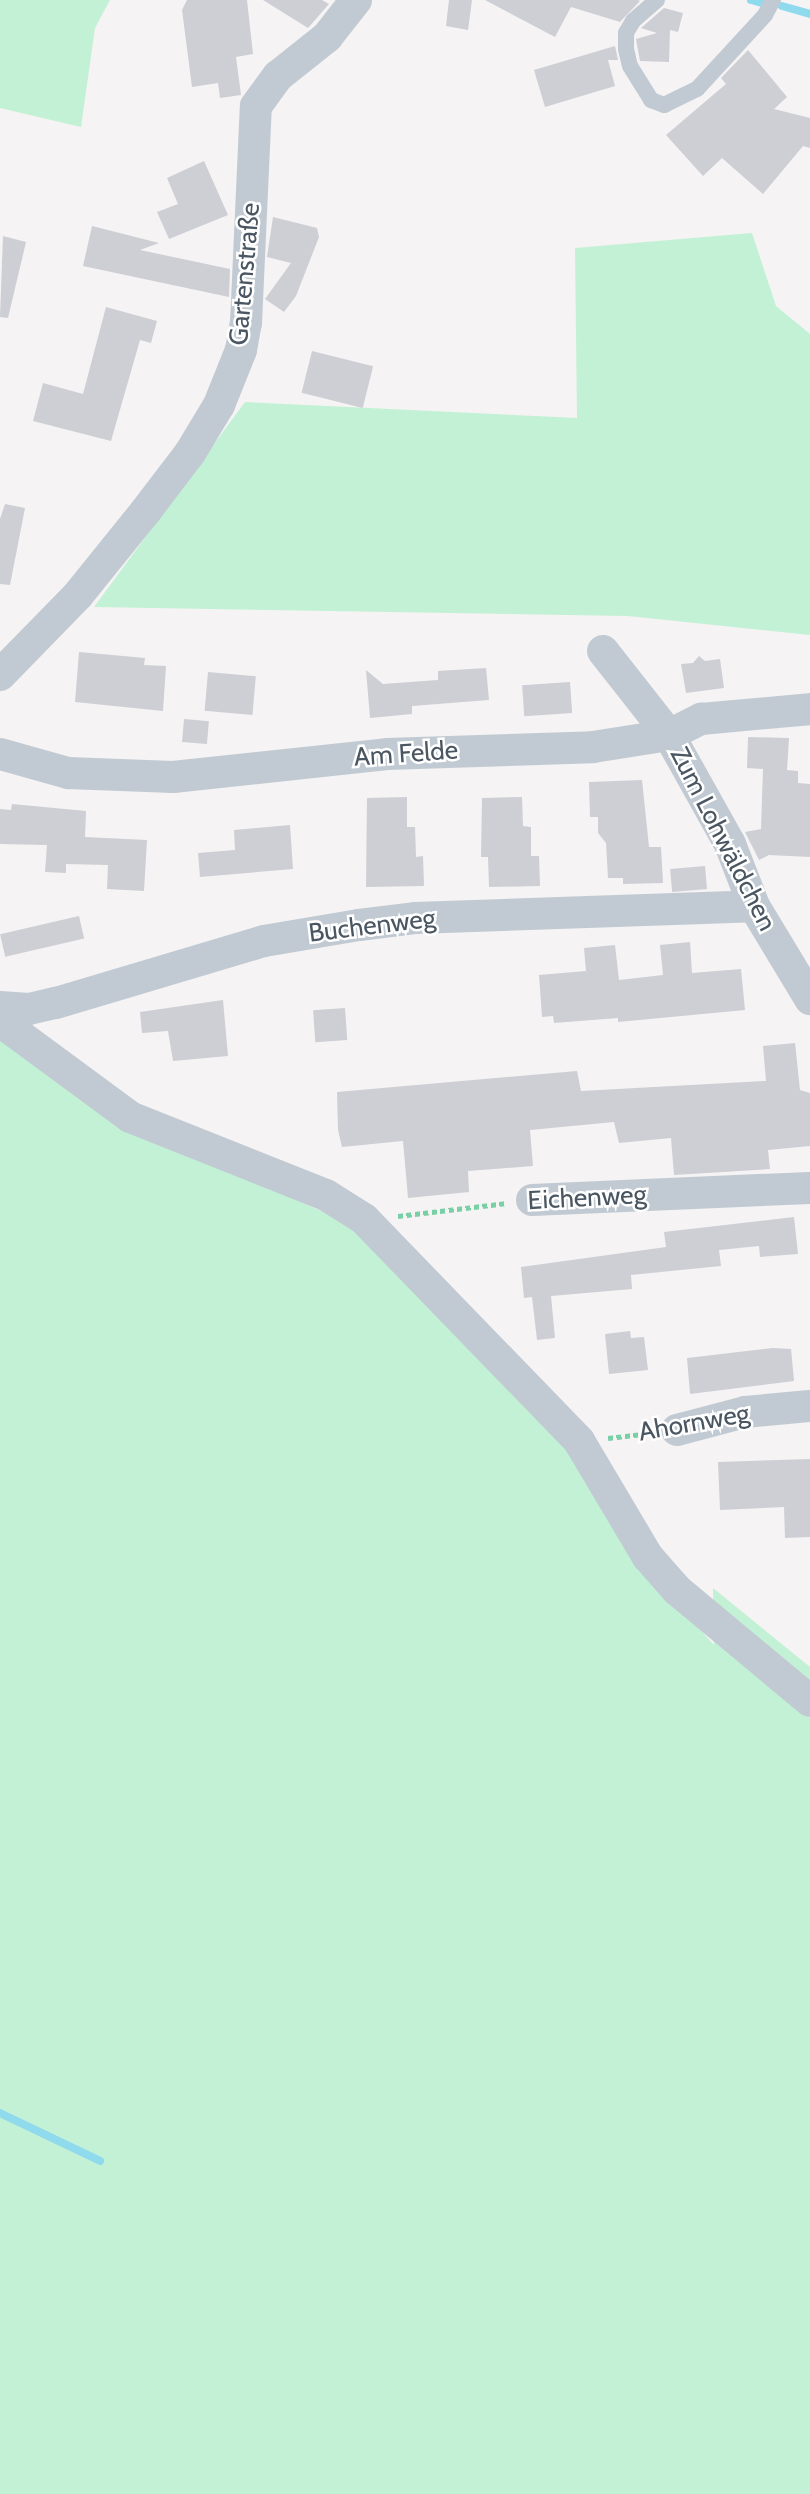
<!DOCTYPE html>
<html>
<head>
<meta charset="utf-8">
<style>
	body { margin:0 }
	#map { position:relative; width:810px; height:2494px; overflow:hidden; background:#f5f3f3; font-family:Cabin,sans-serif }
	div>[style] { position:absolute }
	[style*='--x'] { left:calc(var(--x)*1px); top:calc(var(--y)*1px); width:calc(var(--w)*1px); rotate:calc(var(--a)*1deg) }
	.green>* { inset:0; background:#c3f1d5 }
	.stream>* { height:8px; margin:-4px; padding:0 4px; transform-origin:4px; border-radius:4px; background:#90daee }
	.building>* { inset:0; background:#cdcfd5; transform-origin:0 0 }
	.path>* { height:4.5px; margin-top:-2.25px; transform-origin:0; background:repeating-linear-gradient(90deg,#7ad0a6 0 5px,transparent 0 8.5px) }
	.lane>* { height:16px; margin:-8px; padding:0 8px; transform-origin:8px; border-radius:8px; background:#c1cad2 }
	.street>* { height:32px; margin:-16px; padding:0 16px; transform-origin:16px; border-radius:16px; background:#c1cad2 }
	span { translate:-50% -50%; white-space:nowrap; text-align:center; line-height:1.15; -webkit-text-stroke:5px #fff; paint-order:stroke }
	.street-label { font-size:26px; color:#4a5661 }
</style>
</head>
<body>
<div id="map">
	<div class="green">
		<i style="clip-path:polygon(0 0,110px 0,95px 28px,81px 127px,0 108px)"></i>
		<i style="clip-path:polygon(752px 233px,776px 306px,810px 334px,810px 635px,628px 616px,94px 607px,245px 402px,577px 418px,575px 248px)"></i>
		<i style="clip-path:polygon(0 1034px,122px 1124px,360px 1228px,571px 1447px,641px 1563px,714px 1645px,713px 1588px,810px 1667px,810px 2494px,0 2494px)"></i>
	</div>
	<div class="stream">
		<i style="--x:751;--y:0;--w:11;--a:15"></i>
		<i style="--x:782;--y:6;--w:29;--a:16"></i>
		<i style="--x:0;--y:2113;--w:111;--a:25.6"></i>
	</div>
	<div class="building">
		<i style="clip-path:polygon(187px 0,247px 0,253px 54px,236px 57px,241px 95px,220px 98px,218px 83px,192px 87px,182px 10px)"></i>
		<i style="clip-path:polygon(263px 0,322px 0,329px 4px,308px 28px)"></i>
		<i style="clip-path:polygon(449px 0,472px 0,468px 30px,446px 26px)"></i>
		<i style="clip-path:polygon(485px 0,638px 0,640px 1px,620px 22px,571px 7px,555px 37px)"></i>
		<i style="clip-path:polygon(664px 8px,683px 13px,678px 32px,670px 30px,669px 62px,640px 61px,636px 39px,657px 33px,641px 28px)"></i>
		<i style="clip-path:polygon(615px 46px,618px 60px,608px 60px,615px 86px,545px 107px,534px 70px)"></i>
		<i style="clip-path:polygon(748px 50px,787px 97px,774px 109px,810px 118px,810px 148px,803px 146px,763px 194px,722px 158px,703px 176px,666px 135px,726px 84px,721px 78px)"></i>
		<i style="clip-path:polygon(204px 161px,228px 215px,169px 239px,157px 212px,178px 204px,167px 178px)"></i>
		<i style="clip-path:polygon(273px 217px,317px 228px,319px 237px,296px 296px,284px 312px,265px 299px,291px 263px,267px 257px)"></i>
		<i style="clip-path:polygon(92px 226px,159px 243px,140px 250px,230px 269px,229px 297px,83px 266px)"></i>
		<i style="clip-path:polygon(3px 236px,26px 242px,8px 318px,0 317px)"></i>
		<i style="clip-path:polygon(106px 307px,157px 321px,151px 343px,140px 340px,111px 441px,33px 421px,43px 383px,83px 394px)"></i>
		<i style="left:312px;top:351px;width:63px;height:43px;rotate:14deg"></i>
		<i style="clip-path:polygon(5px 504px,25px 508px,10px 585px,0 584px,0 519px)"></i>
		<i style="clip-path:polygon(79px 652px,145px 658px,144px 665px,166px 666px,163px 711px,75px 702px)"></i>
		<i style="clip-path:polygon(699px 656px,705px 661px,720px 659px,724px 688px,686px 693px,681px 664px,693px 663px)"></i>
		<i style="clip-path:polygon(486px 668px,489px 700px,412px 706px,412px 714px,370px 718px,366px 670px,383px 684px,438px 680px,438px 671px)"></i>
		<i style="left:208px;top:672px;width:48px;height:39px;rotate:5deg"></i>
		<i style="left:570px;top:682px;width:31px;height:48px;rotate:86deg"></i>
		<i style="left:184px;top:719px;width:25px;height:23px;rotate:5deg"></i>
		<i style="clip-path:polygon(748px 737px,789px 738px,787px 770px,798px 771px,798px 783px,810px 784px,810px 857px,769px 855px,759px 860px,745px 832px,761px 829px,763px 769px,747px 768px)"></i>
		<i style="clip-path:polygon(642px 780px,649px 847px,661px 847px,663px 883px,623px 884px,623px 878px,608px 878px,606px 843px,598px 833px,598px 817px,590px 817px,589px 782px)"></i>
		<i style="clip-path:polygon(407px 797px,407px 827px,415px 827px,416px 857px,423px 856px,424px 886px,366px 887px,367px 798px)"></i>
		<i style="clip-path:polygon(522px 797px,523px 826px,531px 827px,531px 856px,539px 856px,540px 886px,489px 887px,488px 857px,481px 857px,482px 798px)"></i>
		<i style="clip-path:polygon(12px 804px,86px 811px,85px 837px,147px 840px,144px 891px,107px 889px,108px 865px,66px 864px,66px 873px,45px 872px,47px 845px,0 844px,0 809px,11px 810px)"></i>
		<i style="clip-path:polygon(290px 825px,293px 869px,200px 877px,198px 853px,235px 850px,234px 830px)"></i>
		<i style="left:705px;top:866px;width:23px;height:35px;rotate:85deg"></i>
		<i style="left:79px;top:916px;width:23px;height:81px;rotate:77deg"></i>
		<i style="clip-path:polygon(690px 942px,692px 973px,741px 969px,745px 1010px,618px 1022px,618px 1018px,554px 1023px,553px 1016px,542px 1017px,539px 975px,586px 971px,584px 948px,615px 945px,619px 980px,663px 975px,660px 945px)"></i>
		<i style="clip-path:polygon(223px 1000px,228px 1056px,173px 1061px,168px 1031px,142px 1033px,140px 1012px)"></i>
		<i style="left:345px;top:1008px;width:32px;height:32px;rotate:86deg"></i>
		<i style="clip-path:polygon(795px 1043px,800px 1090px,810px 1093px,810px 1146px,768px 1150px,770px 1169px,674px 1175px,671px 1138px,619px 1143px,614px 1122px,530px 1130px,533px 1166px,468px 1171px,469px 1192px,408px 1198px,403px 1141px,342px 1147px,338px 1130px,337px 1092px,577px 1071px,581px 1091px,766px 1081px,763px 1046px)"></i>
		<i style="clip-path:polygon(794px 1217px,798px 1254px,760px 1257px,759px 1246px,719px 1250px,721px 1266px,631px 1275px,632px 1289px,551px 1296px,555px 1338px,537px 1340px,532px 1297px,524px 1298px,521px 1267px,666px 1247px,664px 1232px)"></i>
		<i style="clip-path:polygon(630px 1331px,631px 1338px,644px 1337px,648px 1370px,609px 1374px,605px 1334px)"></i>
		<i style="clip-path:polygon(773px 1348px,791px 1349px,794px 1381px,690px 1394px,687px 1358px)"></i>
		<i style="clip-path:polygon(810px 1459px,810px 1537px,785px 1538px,784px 1507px,720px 1510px,718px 1462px)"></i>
	</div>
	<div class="path">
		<i style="--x:398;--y:1216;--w:110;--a:-6.8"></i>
		<i style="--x:608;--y:1438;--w:44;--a:-6.5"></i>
	</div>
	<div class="lane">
		<i style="--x:657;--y:0;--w:32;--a:139"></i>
		<i style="--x:633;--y:21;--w:14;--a:120"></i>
		<i style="--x:626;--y:33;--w:16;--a:90"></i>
		<i style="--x:626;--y:49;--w:17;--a:77"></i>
		<i style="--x:630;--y:66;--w:40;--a:58"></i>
		<i style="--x:651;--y:100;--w:14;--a:21"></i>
		<i style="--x:664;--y:105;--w:37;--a:-26"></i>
		<i style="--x:697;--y:89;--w:100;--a:-47.4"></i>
		<i style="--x:765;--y:15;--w:17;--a:-62"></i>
	</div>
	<div class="street">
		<i style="--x:603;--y:651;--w:107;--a:51.8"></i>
		<i style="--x:669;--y:735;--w:125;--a:60.8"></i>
		<i style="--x:730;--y:844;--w:66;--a:68.8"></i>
		<i style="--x:754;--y:906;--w:109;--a:58.9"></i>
		<i style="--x:0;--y:675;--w:112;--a:-45.7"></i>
		<i style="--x:78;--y:595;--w:107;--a:-51.1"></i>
		<i style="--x:145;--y:512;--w:74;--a:-52.7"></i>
		<i style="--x:190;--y:453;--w:56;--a:-58.9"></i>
		<i style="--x:219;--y:405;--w:59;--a:-68.2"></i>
		<i style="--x:241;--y:350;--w:27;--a:-80"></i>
		<i style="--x:246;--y:323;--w:217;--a:-87.4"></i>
		<i style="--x:256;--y:106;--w:37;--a:-54"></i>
		<i style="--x:278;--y:76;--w:63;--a:-38.5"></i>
		<i style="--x:327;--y:37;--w:47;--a:-51.9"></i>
		<i style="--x:0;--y:754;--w:71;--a:15.6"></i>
		<i style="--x:68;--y:773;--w:105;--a:2.2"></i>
		<i style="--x:173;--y:777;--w:215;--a:-6.1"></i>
		<i style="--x:387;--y:754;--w:206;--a:-1.9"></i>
		<i style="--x:593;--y:747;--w:77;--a:-9"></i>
		<i style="--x:669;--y:735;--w:36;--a:-27"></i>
		<i style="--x:701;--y:719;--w:109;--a:-5.2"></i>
		<i style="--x:0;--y:1007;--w:29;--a:4"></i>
		<i style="--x:29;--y:1009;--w:28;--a:-13"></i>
		<i style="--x:56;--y:1003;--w:217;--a:-16.6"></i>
		<i style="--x:264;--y:941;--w:96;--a:-9.6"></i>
		<i style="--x:359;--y:925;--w:56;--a:-7.1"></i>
		<i style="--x:415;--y:918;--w:339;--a:-2"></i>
		<i style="--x:0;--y:1021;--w:162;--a:36.4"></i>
		<i style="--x:130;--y:1117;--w:211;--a:21.7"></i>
		<i style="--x:326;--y:1195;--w:45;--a:32.3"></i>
		<i style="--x:364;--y:1219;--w:309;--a:45.9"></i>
		<i style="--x:579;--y:1441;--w:135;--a:59.3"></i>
		<i style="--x:648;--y:1557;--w:44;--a:48.7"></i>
		<i style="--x:677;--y:1590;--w:173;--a:39.8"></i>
		<i style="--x:532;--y:1200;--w:278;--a:-2.5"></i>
		<i style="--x:677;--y:1430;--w:70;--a:-14.8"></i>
		<i style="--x:745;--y:1412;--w:65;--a:-5.3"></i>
	</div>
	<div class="street-label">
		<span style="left:245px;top:274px;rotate:-85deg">Gartenstraße</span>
		<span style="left:406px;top:754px;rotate:-4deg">Am Felde</span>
		<span style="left:723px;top:839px;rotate:63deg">Zum Lohwäldchen</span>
		<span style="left:372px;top:926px;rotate:-7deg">Buchenweg</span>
		<span style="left:587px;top:1198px;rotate:-3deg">Eichenweg</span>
		<span style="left:694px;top:1423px;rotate:-10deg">Ahornweg</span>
	</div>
</div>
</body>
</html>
